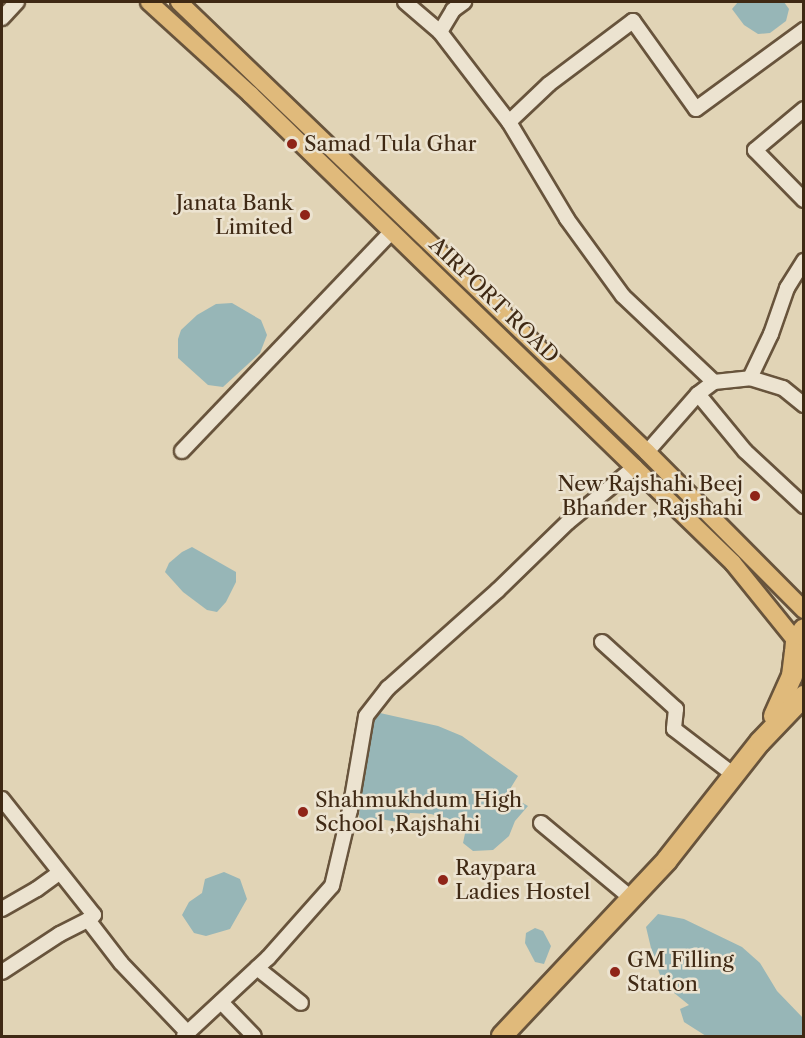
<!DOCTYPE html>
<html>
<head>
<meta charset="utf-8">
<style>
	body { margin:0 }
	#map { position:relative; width:805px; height:1038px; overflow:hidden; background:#e1d4b6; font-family:"Libre Caslon Text",serif }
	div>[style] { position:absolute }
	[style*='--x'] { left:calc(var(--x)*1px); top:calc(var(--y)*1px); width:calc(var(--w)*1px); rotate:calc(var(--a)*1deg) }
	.water>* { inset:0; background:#97b6b7 }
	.roads { filter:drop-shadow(2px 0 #68543c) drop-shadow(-2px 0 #68543c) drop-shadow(0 2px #68543c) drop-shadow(0 -2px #68543c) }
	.minor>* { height:14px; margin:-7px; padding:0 7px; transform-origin:7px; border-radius:7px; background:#ece3d0 }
	.major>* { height:16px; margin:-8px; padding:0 8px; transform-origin:8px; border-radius:8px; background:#e0ba7b }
	.highway>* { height:20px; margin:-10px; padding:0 10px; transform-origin:10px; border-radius:10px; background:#e0ba7b }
	.dots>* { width:16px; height:16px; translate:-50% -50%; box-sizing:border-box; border:3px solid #ece3d0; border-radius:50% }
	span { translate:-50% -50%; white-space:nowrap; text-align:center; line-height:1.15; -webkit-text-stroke:5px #ece3d0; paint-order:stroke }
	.poi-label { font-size:21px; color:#3f2914 }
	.left { translate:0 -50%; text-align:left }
	.right { translate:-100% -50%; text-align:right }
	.street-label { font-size:21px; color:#3f2914 }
	.frame { position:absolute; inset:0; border:3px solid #3f2914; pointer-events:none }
</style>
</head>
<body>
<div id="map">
	<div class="water">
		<i style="clip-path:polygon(738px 2px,784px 2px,789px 9px,786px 21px,770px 33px,758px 34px,744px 25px,732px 9px)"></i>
		<i style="clip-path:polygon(232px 303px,261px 320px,267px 335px,260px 353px,223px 387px,208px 385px,178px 358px,178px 339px,181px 330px,197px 315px,216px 304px)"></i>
		<i style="clip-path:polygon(192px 547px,236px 572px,236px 582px,226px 602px,217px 612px,207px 610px,183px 592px,165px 572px,169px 563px,182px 552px)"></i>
		<i style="clip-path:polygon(380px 713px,438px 726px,462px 736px,518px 776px,507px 794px,528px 806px,515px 821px,509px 836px,493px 850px,473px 851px,463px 843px,467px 824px,431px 814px,410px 813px,405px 823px,379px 819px,359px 822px,360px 788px,372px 723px)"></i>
		<i style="clip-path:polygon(224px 872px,240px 879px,247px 899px,230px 929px,206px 936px,194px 933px,182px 915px,189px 902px,202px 893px,205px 879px)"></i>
		<i style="clip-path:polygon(658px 914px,684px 919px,742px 947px,760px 963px,777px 991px,803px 1018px,803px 1036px,706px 1036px,684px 1022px,680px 1009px,689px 1005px,673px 992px,660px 975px,651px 948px,646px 927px)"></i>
		<i style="clip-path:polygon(535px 928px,543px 931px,551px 946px,544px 964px,535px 962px,525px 943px,526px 933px)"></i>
	</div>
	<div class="roads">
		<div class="minor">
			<i style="--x:405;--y:2;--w:46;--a:40.6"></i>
			<i style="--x:440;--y:32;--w:113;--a:52.5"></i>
			<i style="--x:509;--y:122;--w:113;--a:59.1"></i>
			<i style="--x:567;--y:219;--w:95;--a:54"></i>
			<i style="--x:623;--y:296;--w:125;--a:43.4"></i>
			<i style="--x:2;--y:18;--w:22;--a:-47"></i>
			<i style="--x:440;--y:32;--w:26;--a:-59"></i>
			<i style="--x:453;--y:10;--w:14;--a:-36"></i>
			<i style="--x:804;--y:109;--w:64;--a:140.1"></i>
			<i style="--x:755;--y:150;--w:70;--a:45.6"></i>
			<i style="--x:509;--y:122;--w:55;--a:-43.5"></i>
			<i style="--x:549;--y:84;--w:105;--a:-36.9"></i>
			<i style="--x:633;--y:21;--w:108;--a:54.4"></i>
			<i style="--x:696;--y:109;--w:134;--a:-36.2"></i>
			<i style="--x:750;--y:378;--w:49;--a:-64.5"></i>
			<i style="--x:771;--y:334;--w:49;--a:-70.8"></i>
			<i style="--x:787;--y:288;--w:32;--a:-58"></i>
			<i style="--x:698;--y:394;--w:74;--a:50.5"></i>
			<i style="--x:745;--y:451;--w:81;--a:43"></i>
			<i style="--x:182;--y:451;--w:304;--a:-46.3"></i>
			<i style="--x:647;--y:452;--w:77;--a:-48.7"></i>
			<i style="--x:698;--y:394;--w:20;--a:-37"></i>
			<i style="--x:714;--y:382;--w:36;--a:-6"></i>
			<i style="--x:750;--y:378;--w:34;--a:17"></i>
			<i style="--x:783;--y:388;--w:27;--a:39"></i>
			<i style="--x:602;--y:642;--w:100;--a:42.2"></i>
			<i style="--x:676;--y:709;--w:20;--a:96"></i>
			<i style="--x:674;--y:729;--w:76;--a:37.5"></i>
			<i style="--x:2;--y:799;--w:148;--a:51.6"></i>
			<i style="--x:94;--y:915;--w:8;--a:140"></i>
			<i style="--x:541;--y:823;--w:117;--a:39.8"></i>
			<i style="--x:2;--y:909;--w:40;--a:-29.7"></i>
			<i style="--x:37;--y:889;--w:27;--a:-36"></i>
			<i style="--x:257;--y:968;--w:56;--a:38.5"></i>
			<i style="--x:2;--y:972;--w:69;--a:-33.2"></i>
			<i style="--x:60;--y:934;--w:31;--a:-27"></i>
			<i style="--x:88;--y:920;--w:54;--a:52.5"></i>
			<i style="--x:121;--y:963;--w:97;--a:46.3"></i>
			<i style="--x:221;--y:1002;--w:47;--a:45.9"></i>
			<i style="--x:184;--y:1036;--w:115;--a:-42.9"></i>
			<i style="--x:268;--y:958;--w:96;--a:-48.4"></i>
			<i style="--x:332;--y:886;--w:78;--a:-76.7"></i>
			<i style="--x:350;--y:810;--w:95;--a:-80.3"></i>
			<i style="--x:366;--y:716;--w:36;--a:-52"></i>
			<i style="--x:388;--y:688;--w:146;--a:-41.7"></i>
			<i style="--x:497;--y:591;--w:99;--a:-44.2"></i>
			<i style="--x:568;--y:522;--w:87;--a:-39.4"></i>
		</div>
		<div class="major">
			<i style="--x:149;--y:2;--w:137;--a:42.3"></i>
			<i style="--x:250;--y:94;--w:673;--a:44.16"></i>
			<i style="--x:733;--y:563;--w:100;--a:51.1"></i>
			<i style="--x:179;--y:2;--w:649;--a:43.88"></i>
			<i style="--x:647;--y:452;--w:223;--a:45.2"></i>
		</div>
		<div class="highway">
			<i style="--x:800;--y:665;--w:13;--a:-113"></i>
			<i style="--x:795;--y:653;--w:12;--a:-85"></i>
			<i style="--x:796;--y:641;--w:14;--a:-56"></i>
			<i style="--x:774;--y:716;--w:44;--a:-65.8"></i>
			<i style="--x:792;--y:676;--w:23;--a:-83"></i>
			<i style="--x:502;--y:1036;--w:241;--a:-46.8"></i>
			<i style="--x:667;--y:860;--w:150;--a:-51.8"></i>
			<i style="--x:760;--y:742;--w:64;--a:-46.3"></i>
		</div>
	</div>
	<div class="dots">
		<i style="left:292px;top:144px;background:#8f2418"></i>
		<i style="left:305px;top:215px;background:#8f2418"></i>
		<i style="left:755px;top:496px;background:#8f2418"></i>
		<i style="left:303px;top:812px;background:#8f2418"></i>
		<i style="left:443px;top:880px;background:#8f2418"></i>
		<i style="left:615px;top:972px;background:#8f2418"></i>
	</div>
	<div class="poi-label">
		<span class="left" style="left:304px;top:144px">Samad Tula Ghar</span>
		<span class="right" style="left:293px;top:215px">Janata Bank<br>Limited</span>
		<span class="right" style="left:743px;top:496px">New Rajshahi Beej<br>Bhander ,Rajshahi</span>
		<span class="left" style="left:315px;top:812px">Shahmukhdum High<br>School ,Rajshahi</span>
		<span class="left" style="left:455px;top:880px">Raypara<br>Ladies Hostel</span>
		<span class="left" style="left:627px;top:972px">GM Filling<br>Station</span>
	</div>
	<div class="street-label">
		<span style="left:494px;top:300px;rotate:44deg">AIRPORT ROAD</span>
	</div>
	<div class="frame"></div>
</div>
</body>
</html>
